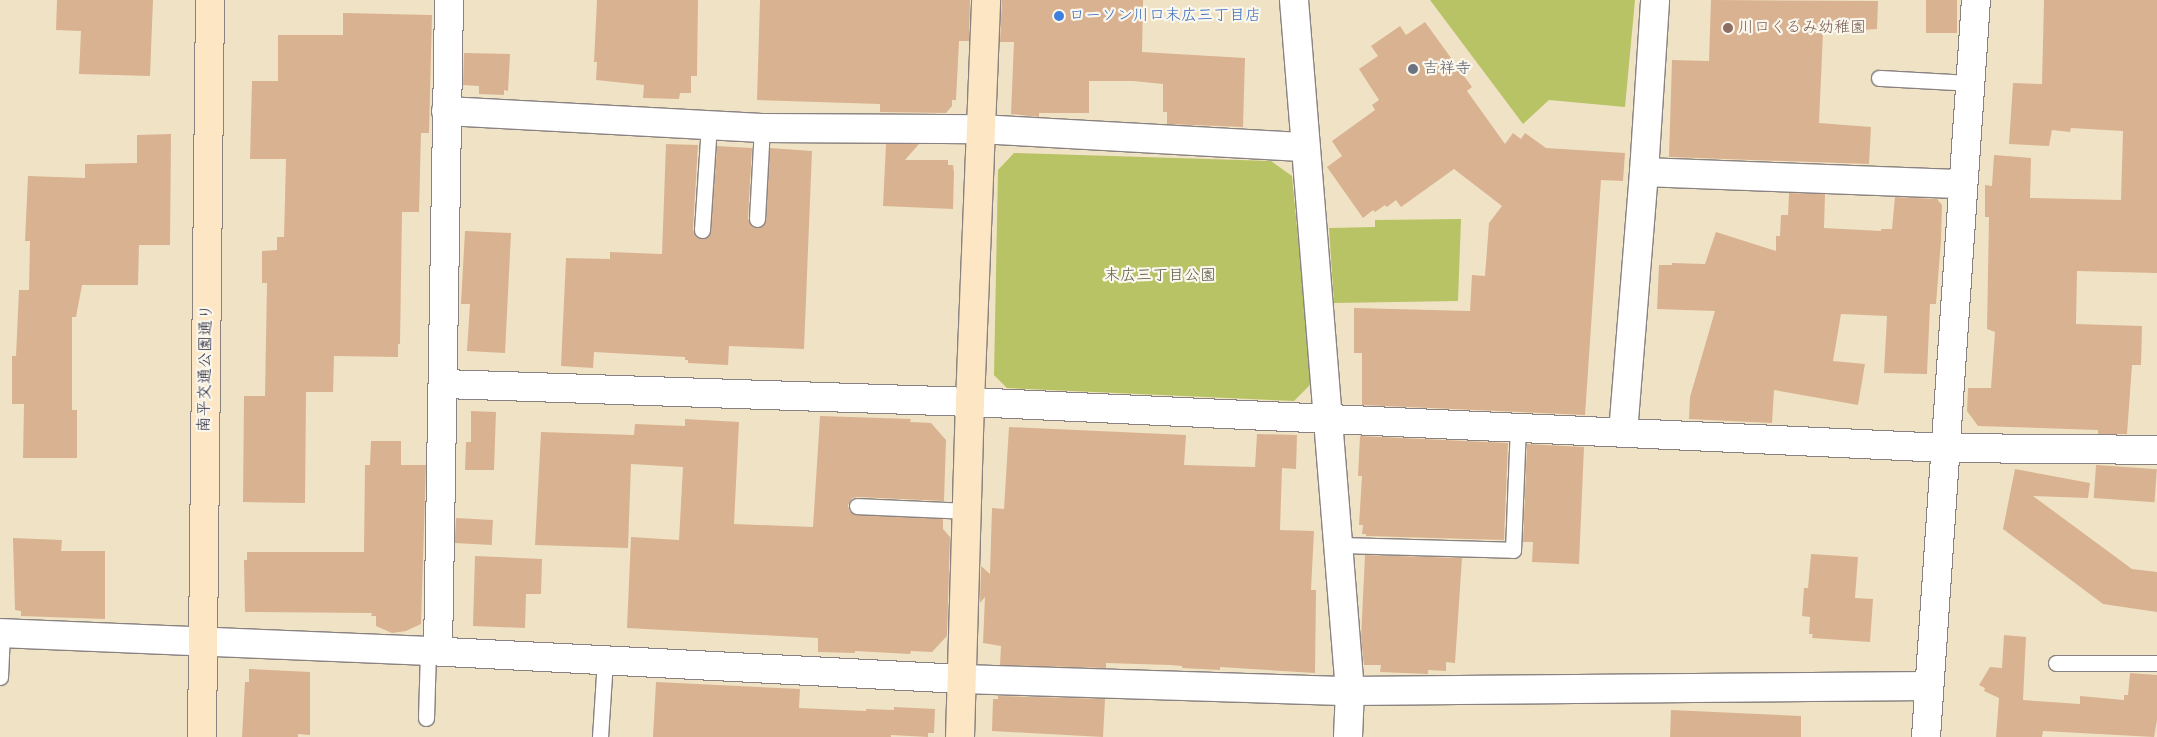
<!DOCTYPE html>
<html>
<head>
<meta charset="utf-8">
<style>
	body { margin:0 }
	#map { position:relative; width:2157px; height:737px; overflow:hidden; background:#f0e3c5; font-family:Kalam,"Klee One",sans-serif }
	div>[style] { position:absolute }
	[style*='--x'] { left:calc(var(--x)*1px); top:calc(var(--y)*1px); width:calc(var(--w)*1px); rotate:calc(var(--a)*1deg) }
	.green>* { inset:0; background:#b7c365 }
	.building>* { inset:0; background:#d9b291; transform-origin:0 0 }
	.roads { filter:drop-shadow(1px 0 #898280) drop-shadow(-1px 0 #898280) drop-shadow(0 1px #898280) drop-shadow(0 -1px #898280) }
	.lane>* { height:15px; margin:-7.5px; padding:0 7.5px; transform-origin:7.5px; border-radius:7.5px; background:#fff }
	.street>* { height:28px; margin:-14px; padding:0 14px; transform-origin:14px; border-radius:14px; background:#fff }
	.secondary>* { height:28px; margin:-14px; padding:0 14px; transform-origin:14px; border-radius:14px; background:#fce6c4 }
	.dots>* { width:14px; height:14px; translate:-50% -50%; box-sizing:border-box; border:2px solid #fbf7ec; border-radius:50% }
	span { translate:-50% -50%; white-space:nowrap; text-align:center; line-height:1.15; -webkit-text-stroke:4.5px #fbf7ec; paint-order:stroke }
	.shop-label { font-size:16px; color:#366cbe }
	.left { translate:0 -50%; text-align:left }
	.education-label { font-size:16px; color:#785e54 }
	.worship-label { font-size:16px; color:#5b616d }
	.park-label { font-size:16px; color:#565a4a }
	.street-label { font-size:16px; color:#22223b }
</style>
</head>
<body>
<div id="map">
	<div class="green">
		<i style="clip-path:polygon(1430px 0,1635px 0,1625px 107px,1549px 100px,1523px 124px)"></i>
		<i style="clip-path:polygon(1014px 153px,1271px 161px,1292px 176px,1312px 383px,1294px 401px,1007px 388px,994px 375px,998px 170px)"></i>
		<i style="clip-path:polygon(1461px 219px,1458px 301px,1334px 303px,1329px 228px,1375px 227px,1375px 220px)"></i>
	</div>
	<div class="building">
		<i style="clip-path:polygon(57px 0,153px 0,150px 76px,79px 74px,81px 31px,56px 30px)"></i>
		<i style="clip-path:polygon(597px 0,698px 0,697px 76px,691px 76px,691px 93px,680px 93px,679px 99px,643px 98px,644px 85px,596px 80px,597px 62px,594px 62px)"></i>
		<i style="clip-path:polygon(760px 0,970px 0,969px 41px,959px 41px,956px 100px,952px 100px,952px 106px,946px 113px,880px 112px,880px 104px,757px 100px)"></i>
		<i style="clip-path:polygon(1002px 0,1143px 0,1142px 52px,1245px 58px,1243px 127px,1167px 124px,1167px 112px,1163px 112px,1163px 84px,1133px 81px,1089px 81px,1089px 113px,1039px 113px,1039px 117px,1011px 114px,1014px 42px,1000px 42px)"></i>
		<i style="clip-path:polygon(1711px 0,1878px 1px,1877px 29px,1845px 31px,1845px 33px,1823px 32px,1819px 123px,1871px 127px,1869px 164px,1669px 157px,1672px 60px,1709px 61px)"></i>
		<i style="left:1926px;top:0;width:31px;height:33px"></i>
		<i style="clip-path:polygon(2044px 0,2157px 0,2157px 273px,2077px 271px,2076px 324px,2142px 326px,2141px 365px,2132px 365px,2127px 434px,2098px 434px,2098px 430px,1978px 426px,1967px 411px,1968px 388px,1991px 388px,1995px 332px,1987px 329px,1989px 217px,1985px 217px,1985px 185px,1992px 186px,1994px 155px,2031px 158px,2030px 198px,2121px 200px,2123px 131px,2071px 128px,2070px 132px,2052px 130px,2049px 146px,2009px 144px,2013px 83px,2042px 84px)"></i>
		<i style="clip-path:polygon(343px 13px,432px 15px,429px 133px,421px 133px,419px 212px,402px 212px,400px 344px,398px 344px,398px 357px,334px 356px,333px 392px,306px 392px,305px 503px,243px 502px,244px 396px,265px 396px,267px 283px,262px 283px,262px 251px,277px 250px,277px 237px,284px 237px,286px 159px,250px 159px,252px 81px,278px 81px,278px 35px,343px 35px)"></i>
		<i style="clip-path:polygon(1425px 22px,1472px 87px,1467px 91px,1505px 144px,1513px 133px,1521px 139px,1525px 133px,1546px 148px,1625px 153px,1623px 181px,1601px 180px,1585px 415px,1362px 405px,1362px 353px,1354px 353px,1354px 308px,1470px 311px,1472px 275px,1485px 276px,1489px 223px,1502px 206px,1454px 169px,1401px 207px,1396px 200px,1387px 207px,1385px 205px,1375px 212px,1373px 210px,1363px 218px,1327px 167px,1342px 156px,1332px 141px,1375px 110px,1372px 105px,1379px 100px,1359px 69px,1378px 56px,1371px 46px,1400px 26px,1406px 35px)"></i>
		<i style="clip-path:polygon(464px 53px,510px 54px,508px 91px,504px 90px,504px 95px,479px 94px,479px 86px,463px 85px)"></i>
		<i style="clip-path:polygon(171px 134px,170px 245px,139px 245px,138px 285px,82px 285px,76px 317px,72px 317px,72px 410px,77px 410px,77px 458px,23px 458px,24px 404px,12px 404px,12px 356px,16px 356px,19px 290px,29px 290px,30px 241px,25px 241px,28px 176px,85px 178px,85px 164px,137px 163px,137px 135px)"></i>
		<i style="clip-path:polygon(666px 144px,698px 145px,693px 229px,696px 237px,702px 239px,709px 236px,711px 231px,717px 146px,752px 148px,748px 218px,752px 227px,757px 228px,765px 224px,766px 220px,770px 148px,812px 151px,804px 349px,729px 346px,728px 365px,688px 363px,688px 360px,685px 360px,685px 357px,594px 352px,593px 368px,561px 366px,566px 258px,610px 259px,610px 252px,662px 254px)"></i>
		<i style="clip-path:polygon(886px 144px,919px 144px,905px 160px,948px 160px,948px 165px,953px 165px,954px 173px,953px 209px,883px 206px)"></i>
		<i style="clip-path:polygon(1789px 193px,1825px 194px,1824px 228px,1881px 231px,1881px 229px,1892px 229px,1895px 197px,1937px 199px,1942px 205px,1941px 241px,1936px 304px,1930px 304px,1927px 374px,1884px 373px,1887px 316px,1841px 314px,1833px 361px,1865px 364px,1858px 405px,1774px 390px,1772px 423px,1689px 419px,1690px 397px,1715px 311px,1657px 309px,1659px 265px,1672px 265px,1672px 263px,1705px 264px,1716px 232px,1776px 251px,1776px 236px,1780px 236px,1781px 215px,1788px 215px)"></i>
		<i style="clip-path:polygon(465px 231px,511px 233px,505px 353px,467px 351px,470px 304px,461px 304px)"></i>
		<i style="clip-path:polygon(471px 411px,496px 412px,494px 470px,465px 470px,466px 442px,471px 442px)"></i>
		<i style="clip-path:polygon(820px 416px,911px 419px,910px 422px,931px 423px,946px 440px,944px 501px,857px 497px,852px 498px,848px 505px,849px 511px,857px 515px,943px 519px,943px 529px,950px 537px,947px 636px,932px 652px,911px 651px,910px 654px,855px 651px,855px 653px,818px 652px,818px 638px,627px 628px,631px 537px,679px 540px,683px 467px,631px 464px,628px 548px,535px 545px,541px 432px,634px 435px,635px 424px,685px 426px,685px 419px,739px 422px,734px 524px,813px 527px)"></i>
		<i style="clip-path:polygon(1009px 427px,1186px 435px,1184px 465px,1255px 467px,1257px 434px,1297px 435px,1296px 469px,1282px 468px,1280px 530px,1314px 531px,1311px 590px,1316px 590px,1315px 673px,1220px 667px,1220px 670px,1182px 668px,1182px 666px,1170px 665px,1106px 663px,1106px 668px,1000px 665px,1001px 646px,983px 643px,985px 597px,980px 603px,981px 566px,990px 574px,992px 508px,1004px 509px)"></i>
		<i style="clip-path:polygon(1360px 436px,1508px 443px,1504px 540px,1366px 536px,1366px 534px,1362px 534px,1363px 525px,1359px 525px,1362px 476px,1358px 476px)"></i>
		<i style="clip-path:polygon(371px 441px,401px 441px,401px 465px,426px 465px,421px 624px,406px 631px,392px 633px,376px 626px,376px 616px,371px 616px,372px 613px,245px 612px,244px 560px,247px 560px,247px 552px,364px 552px,365px 465px,370px 465px)"></i>
		<i style="clip-path:polygon(1527px 444px,1584px 447px,1579px 564px,1532px 562px,1533px 542px,1523px 542px)"></i>
		<i style="left:2096px;top:465px;width:61px;height:33px;rotate:4deg"></i>
		<i style="clip-path:polygon(2015px 469px,2090px 483px,2088px 498px,2033px 496px,2132px 569px,2157px 572px,2157px 612px,2103px 604px,2003px 529px)"></i>
		<i style="left:456px;top:518px;width:37px;height:25px;rotate:3deg"></i>
		<i style="clip-path:polygon(13px 538px,62px 540px,61px 551px,105px 551px,105px 619px,21px 616px,21px 611px,15px 610px)"></i>
		<i style="clip-path:polygon(1811px 554px,1858px 557px,1855px 598px,1873px 599px,1870px 642px,1812px 638px,1813px 634px,1809px 634px,1810px 617px,1802px 616px,1804px 588px,1808px 588px)"></i>
		<i style="clip-path:polygon(1365px 555px,1462px 558px,1455px 663px,1446px 662px,1446px 671px,1428px 670px,1428px 674px,1380px 672px,1381px 665px,1364px 665px,1361px 639px)"></i>
		<i style="clip-path:polygon(475px 556px,542px 559px,541px 594px,526px 594px,525px 628px,473px 626px)"></i>
		<i style="clip-path:polygon(2004px 635px,2026px 637px,2023px 700px,2080px 704px,2080px 696px,2124px 700px,2124px 695px,2128px 695px,2130px 673px,2157px 675px,2157px 720px,2154px 737px,2043px 731px,2042px 737px,1996px 737px,1999px 698px,1984px 691px,1985px 688px,1979px 685px,1990px 667px,2002px 668px)"></i>
		<i style="clip-path:polygon(249px 669px,310px 672px,310px 735px,298px 734px,298px 737px,242px 737px,245px 682px,249px 682px)"></i>
		<i style="clip-path:polygon(656px 682px,800px 689px,799px 708px,866px 711px,866px 709px,894px 710px,894px 707px,935px 709px,934px 733px,928px 733px,928px 737px,891px 735px,891px 737px,653px 737px)"></i>
		<i style="clip-path:polygon(998px 696px,1105px 699px,1103px 737px,992px 731px,993px 699px,998px 699px)"></i>
		<i style="clip-path:polygon(1671px 710px,1801px 716px,1801px 737px,1670px 737px)"></i>
	</div>
	<div class="roads">
		<div class="lane">
			<i style="--x:1879;--y:78;--w:92;--a:3.1"></i>
			<i style="--x:757;--y:219;--w:91;--a:-86.9"></i>
			<i style="--x:702;--y:230;--w:105;--a:-86.2"></i>
			<i style="--x:857;--y:506;--w:110;--a:2.6"></i>
			<i style="--x:1339;--y:545;--w:174;--a:1.6"></i>
			<i style="--x:1513;--y:550;--w:123;--a:-87.7"></i>
			<i style="--x:2056;--y:663;--w:101;--a:0"></i>
			<i style="--x:0;--y:677;--w:44;--a:-87.4"></i>
			<i style="--x:426;--y:718;--w:67;--a:-88.3"></i>
			<i style="--x:600;--y:737;--w:77;--a:-86.3"></i>
		</div>
		<div class="street">
			<i style="--x:1294;--y:0;--w:693;--a:85.37"></i>
			<i style="--x:1350;--y:691;--w:46;--a:92.5"></i>
			<i style="--x:446;--y:111;--w:316;--a:3.1"></i>
			<i style="--x:762;--y:128;--w:218;--a:0.3"></i>
			<i style="--x:980;--y:129;--w:326;--a:3.2"></i>
			<i style="--x:1644;--y:172;--w:319;--a:2.2"></i>
			<i style="--x:444;--y:384;--w:526;--a:1.96"></i>
			<i style="--x:970;--y:402;--w:975;--a:2.7"></i>
			<i style="--x:1944;--y:448;--w:213;--a:0.5"></i>
			<i style="--x:1623;--y:433;--w:262;--a:-85.4"></i>
			<i style="--x:1644;--y:172;--w:172;--a:-86.3"></i>
			<i style="--x:0;--y:633;--w:428;--a:2.4"></i>
			<i style="--x:428;--y:651;--w:535;--a:3"></i>
			<i style="--x:962;--y:679;--w:388;--a:1.8"></i>
			<i style="--x:1350;--y:691;--w:579;--a:-0.49"></i>
			<i style="--x:438;--y:651;--w:651;--a:-89.03"></i>
			<i style="--x:1926;--y:737;--w:739;--a:-86.12"></i>
		</div>
		<div class="secondary">
			<i style="--x:202;--y:737;--w:737;--a:-89.38"></i>
			<i style="--x:960;--y:737;--w:335;--a:-88.3"></i>
			<i style="--x:970;--y:402;--w:402;--a:-87.7"></i>
		</div>
	</div>
	<div class="dots">
		<i style="left:1059px;top:16px;background:#3f7fe0"></i>
		<i style="left:1728px;top:28px;background:#8d6e63"></i>
		<i style="left:1413px;top:69px;background:#6b7280"></i>
	</div>
	<div class="shop-label">
		<span class="left" style="left:1069px;top:16px">ローソン川口末広三丁目店</span>
	</div>
	<div class="education-label">
		<span class="left" style="left:1738px;top:28px">川口くるみ幼稚園</span>
	</div>
	<div class="worship-label">
		<span class="left" style="left:1423px;top:69px">吉祥寺</span>
	</div>
	<div class="park-label">
		<span style="left:1160px;top:276px">末広三丁目公園</span>
	</div>
	<div class="street-label">
		<span style="left:206px;top:368px;rotate:-89deg">南平交通公園通り</span>
	</div>
</div>
</body>
</html>
